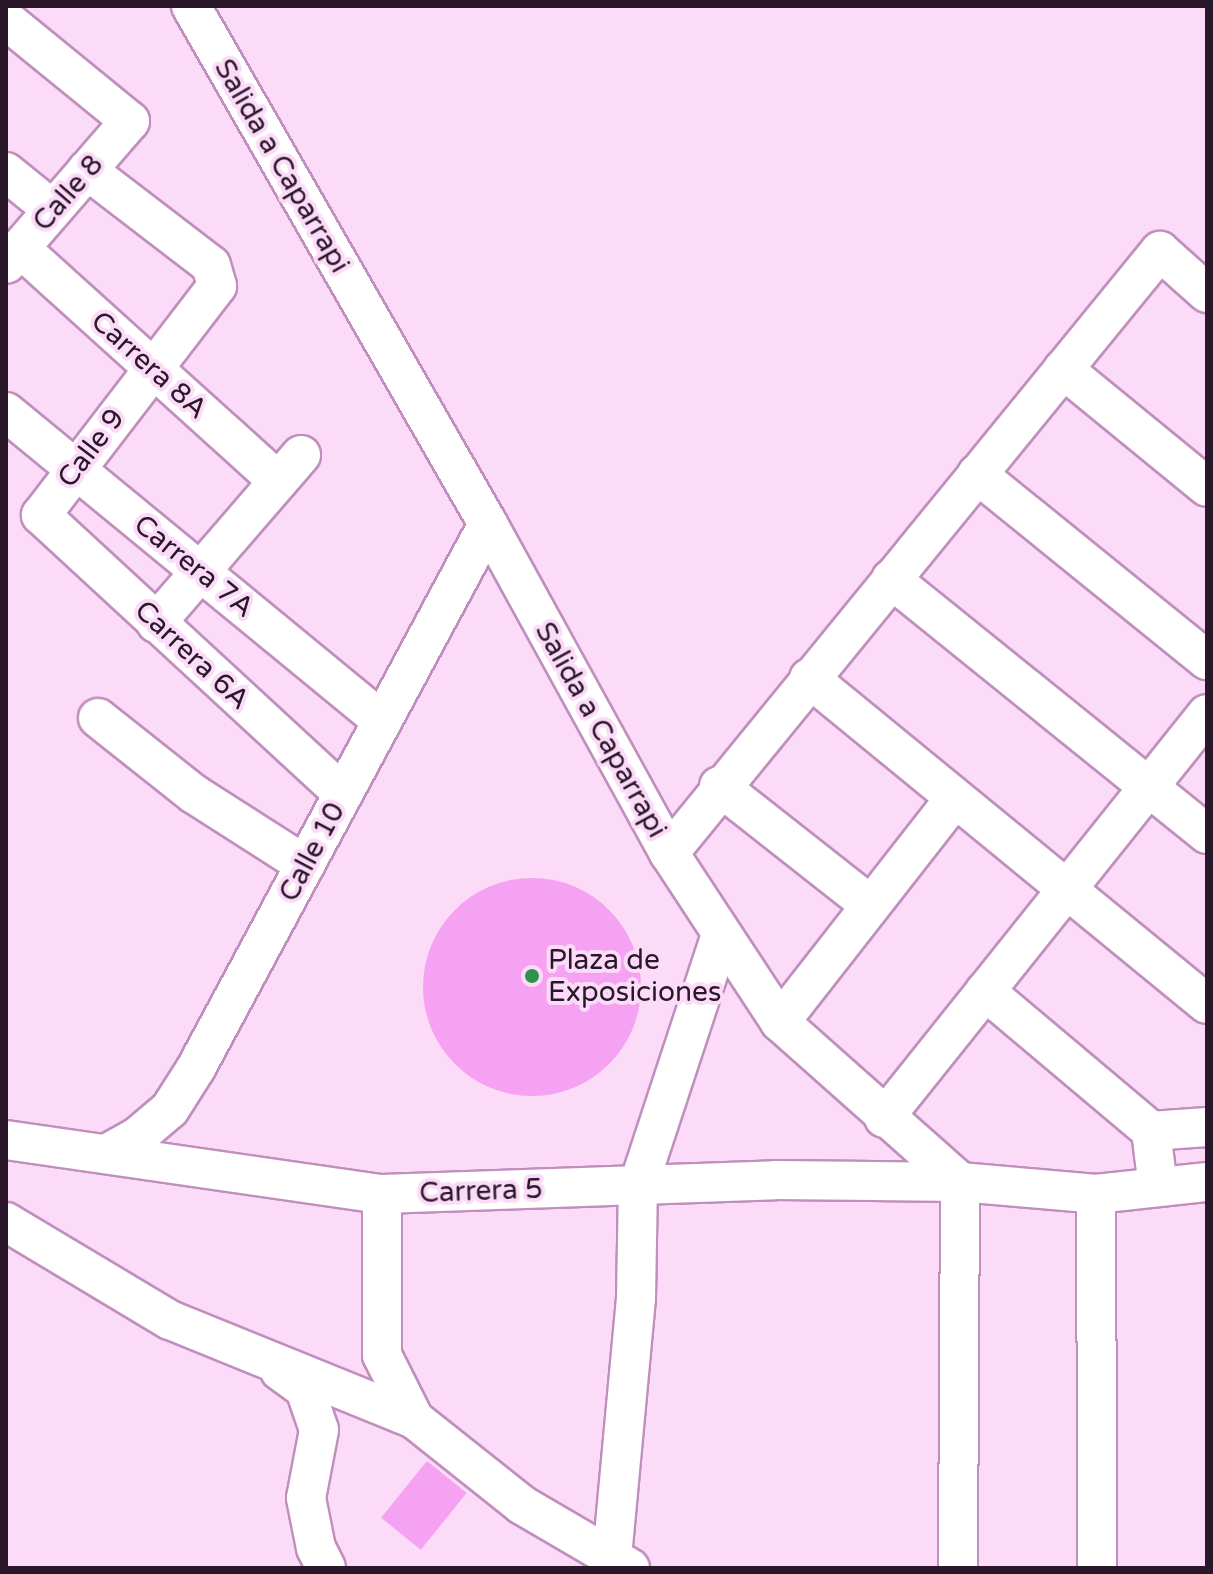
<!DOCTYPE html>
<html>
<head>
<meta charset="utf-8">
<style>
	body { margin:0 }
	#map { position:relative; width:1213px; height:1574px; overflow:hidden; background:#fbdbf8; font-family:"Varela Round",sans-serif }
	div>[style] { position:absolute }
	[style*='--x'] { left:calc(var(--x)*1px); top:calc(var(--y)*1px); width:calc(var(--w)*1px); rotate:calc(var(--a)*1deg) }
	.building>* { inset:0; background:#f6a2f2; transform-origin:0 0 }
	.round { border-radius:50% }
	.roads { filter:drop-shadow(2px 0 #c08fbd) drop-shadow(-2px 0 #c08fbd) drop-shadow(0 2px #c08fbd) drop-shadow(0 -2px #c08fbd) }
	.minor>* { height:38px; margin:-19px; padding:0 19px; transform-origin:19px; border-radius:19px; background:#fff }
	.dots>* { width:22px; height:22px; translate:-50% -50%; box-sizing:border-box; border:4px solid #fbdbf8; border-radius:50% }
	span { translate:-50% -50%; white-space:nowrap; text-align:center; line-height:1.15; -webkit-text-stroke:8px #fbdbf8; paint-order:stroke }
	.street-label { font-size:28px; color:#2a1729 }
	.poi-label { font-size:28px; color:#2a1729 }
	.left { translate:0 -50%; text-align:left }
	.frame { position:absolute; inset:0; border:8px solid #2a1729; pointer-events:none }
</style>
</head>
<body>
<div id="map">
	<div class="building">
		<i class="round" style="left:423px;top:878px;width:218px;height:218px"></i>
		<i style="left:427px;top:1461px;width:51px;height:73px;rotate:39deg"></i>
	</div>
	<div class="roads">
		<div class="minor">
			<i style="--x:191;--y:6;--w:597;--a:60.17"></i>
			<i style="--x:488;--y:524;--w:376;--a:61.2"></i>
			<i style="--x:669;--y:853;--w:202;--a:56.7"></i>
			<i style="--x:780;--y:1022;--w:241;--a:41.6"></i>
			<i style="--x:960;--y:1182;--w:137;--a:5"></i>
			<i style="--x:1096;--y:1194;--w:112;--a:-6.2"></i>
			<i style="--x:6;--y:20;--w:160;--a:39.2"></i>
			<i style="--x:130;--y:121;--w:189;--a:130.9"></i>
			<i style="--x:87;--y:170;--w:156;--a:37.5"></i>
			<i style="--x:211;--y:265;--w:22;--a:74"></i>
			<i style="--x:217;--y:286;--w:289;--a:127.5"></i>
			<i style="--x:41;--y:515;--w:411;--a:42.7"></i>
			<i style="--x:6;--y:172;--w:60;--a:39"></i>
			<i style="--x:20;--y:248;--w:348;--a:42.1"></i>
			<i style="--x:1063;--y:369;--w:186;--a:39.3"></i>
			<i style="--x:6;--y:412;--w:487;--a:39.4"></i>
			<i style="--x:977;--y:474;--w:296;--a:39"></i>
			<i style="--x:891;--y:579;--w:406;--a:38.9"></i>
			<i style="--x:156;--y:623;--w:222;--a:-49.2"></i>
			<i style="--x:809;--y:678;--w:514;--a:39.32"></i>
			<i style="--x:98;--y:718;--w:122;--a:38.4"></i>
			<i style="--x:194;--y:794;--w:132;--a:32.6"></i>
			<i style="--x:719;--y:786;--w:192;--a:38.2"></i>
			<i style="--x:669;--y:853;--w:777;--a:-50.8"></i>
			<i style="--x:1160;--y:251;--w:63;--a:41.8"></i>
			<i style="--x:985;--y:991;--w:217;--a:40.1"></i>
			<i style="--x:1151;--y:1131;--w:56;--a:82.9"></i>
			<i style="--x:780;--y:1022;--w:284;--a:-52"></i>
			<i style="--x:884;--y:1118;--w:517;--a:-51.36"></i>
			<i style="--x:1151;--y:1131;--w:56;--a:-4.1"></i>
			<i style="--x:6;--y:1140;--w:380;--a:8.2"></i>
			<i style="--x:382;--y:1194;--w:394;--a:-2"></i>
			<i style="--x:776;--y:1180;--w:184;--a:0.6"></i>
			<i style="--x:960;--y:1182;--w:386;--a:90.3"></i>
			<i style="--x:106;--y:1154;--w:35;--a:-29"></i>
			<i style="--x:137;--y:1137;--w:43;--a:-40.3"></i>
			<i style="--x:170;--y:1109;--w:49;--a:-57.6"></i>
			<i style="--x:196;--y:1068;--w:617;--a:-61.77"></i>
			<i style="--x:382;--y:1194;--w:161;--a:90"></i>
			<i style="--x:382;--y:1355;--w:72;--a:63.4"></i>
			<i style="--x:1096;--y:1194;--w:374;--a:89.8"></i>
			<i style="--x:6;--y:1222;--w:191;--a:30.9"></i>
			<i style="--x:170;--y:1320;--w:263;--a:22.1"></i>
			<i style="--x:414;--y:1419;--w:138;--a:38.5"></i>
			<i style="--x:522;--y:1505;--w:125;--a:30.3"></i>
			<i style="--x:280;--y:1371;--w:31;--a:36"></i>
			<i style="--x:305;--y:1389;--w:43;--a:71.1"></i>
			<i style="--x:319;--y:1430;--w:69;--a:100.8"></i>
			<i style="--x:306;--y:1498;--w:51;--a:78.7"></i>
			<i style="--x:316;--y:1548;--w:22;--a:63"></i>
			<i style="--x:612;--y:1557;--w:260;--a:-84.7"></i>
			<i style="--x:636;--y:1298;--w:111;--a:-89"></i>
			<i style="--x:638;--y:1187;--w:266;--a:-71.8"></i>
		</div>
	</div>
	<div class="dots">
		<i style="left:532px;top:976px;background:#2e9348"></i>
	</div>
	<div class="street-label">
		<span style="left:282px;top:166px;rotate:60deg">Salida a Caparrapi</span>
		<span style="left:68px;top:193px;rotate:-49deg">Calle 8</span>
		<span style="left:149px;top:365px;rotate:42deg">Carrera 8A</span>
		<span style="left:91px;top:448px;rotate:-53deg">Calle 9</span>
		<span style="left:194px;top:566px;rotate:39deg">Carrera 7A</span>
		<span style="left:192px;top:655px;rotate:43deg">Carrera 6A</span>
		<span style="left:601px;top:730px;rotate:61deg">Salida a Caparrapi</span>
		<span style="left:312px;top:852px;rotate:-62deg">Calle 10</span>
		<span style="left:481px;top:1191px;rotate:-2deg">Carrera 5</span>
	</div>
	<div class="poi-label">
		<span class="left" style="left:548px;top:976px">Plaza de<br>Exposiciones</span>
	</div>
	<div class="frame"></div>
</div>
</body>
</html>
